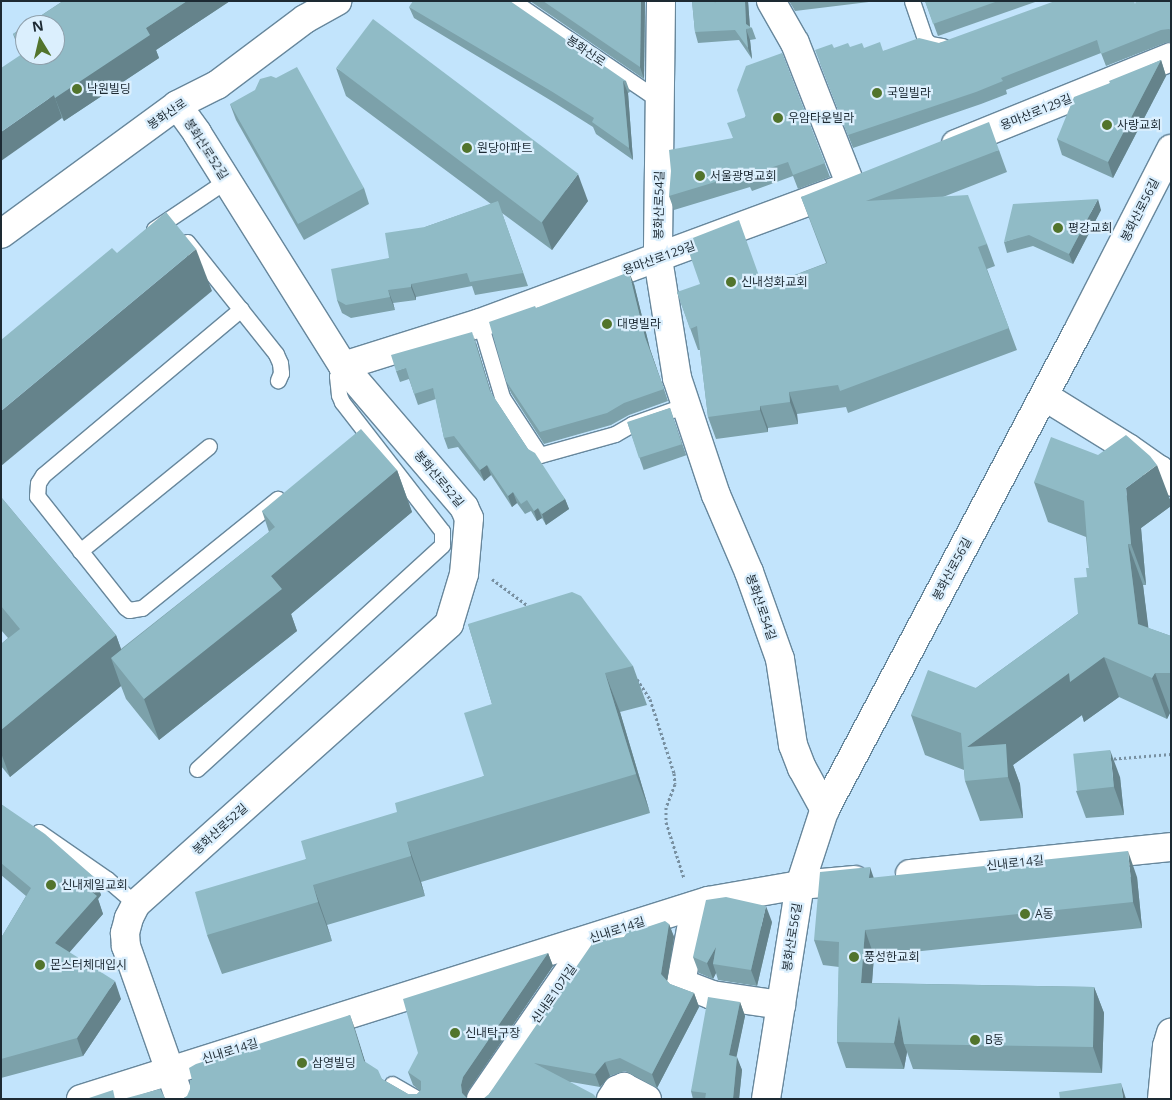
<!DOCTYPE html>
<html>
<head>
<meta charset="utf-8">
<style>
	body { margin:0 }
	#map { position:relative; width:1172px; height:1100px; overflow:hidden; background:#c2e4fc; font-family:"Open Sans","Noto Sans KR",sans-serif }
	div>[style] { position:absolute }
	[style*='--x'] { left:calc(var(--x)*1px); top:calc(var(--y)*1px); width:calc(var(--w)*1px); rotate:calc(var(--a)*1deg) }
	.path>* { height:3px; margin-top:-1.5px; transform-origin:0; background:repeating-linear-gradient(90deg,#7890a1 0 2.5px,transparent 0 5px) }
	.roads { filter:drop-shadow(1px 0 #67879c) drop-shadow(-1px 0 #67879c) drop-shadow(0 1px #67879c) drop-shadow(0 -1px #67879c) }
	.lane>* { height:15px; margin:-7.5px; padding:0 7.5px; transform-origin:7.5px; border-radius:7.5px; background:#fff }
	.street>* { height:28px; margin:-14px; padding:0 14px; transform-origin:14px; border-radius:14px; background:#fff }
	.secondary>* { height:28px; margin:-14px; padding:0 14px; transform-origin:14px; border-radius:14px; background:#fff }
	.wall>* { inset:0; background:#7ca1aa; transform-origin:0 0 }
	.shaded-wall>* { inset:0; background:#65838b }
	.building>* { inset:0; background:#90bbc6; transform-origin:0 0 }
	.dots>* { width:14px; height:14px; translate:-50% -50%; box-sizing:border-box; border:2px solid #dbeffd; border-radius:50% }
	span { translate:-50% -50%; white-space:nowrap; text-align:center; line-height:1.15; -webkit-text-stroke:4.5px #dbeffd; paint-order:stroke }
	.street-label { font-size:12px; color:#1d2a33 }
	.poi-label { font-size:12px; color:#1d2a33 }
	.left { translate:0 -50%; text-align:left }
	.frame { position:absolute; inset:0; border:2px solid #1d2a33; pointer-events:none }
	.north { position:absolute; left:15px; top:15px; width:50px; height:50px; box-sizing:border-box; background:#dbeffd; border:1px solid #8fa0ac; border-radius:50%; rotate:351deg; font-size:14px; font-weight:700; line-height:20px; text-align:center; color:#1d2a33 }
	.north::after { content:''; display:block; margin:auto; width:18px; height:22px; background:#52742c; clip-path:polygon(50% 0,100% 100%,50% 72%,0 100%) }
</style>
</head>
<body>
<div id="map">
	<div class="path">
		<i style="--x:492;--y:579;--w:49;--a:36.6"></i>
		<i style="--x:637;--y:679;--w:24;--a:57"></i>
		<i style="--x:650;--y:699;--w:78;--a:72"></i>
		<i style="--x:674;--y:773;--w:11;--a:85"></i>
		<i style="--x:675;--y:784;--w:25;--a:111"></i>
		<i style="--x:666;--y:807;--w:15;--a:90"></i>
		<i style="--x:666;--y:822;--w:59;--a:72.2"></i>
		<i style="--x:1109;--y:759;--w:62;--a:-4.6"></i>
	</div>
	<div class="roads">
		<div class="lane">
			<i style="--x:513;--y:1;--w:178;--a:34.2"></i>
			<i style="--x:912;--y:1;--w:40;--a:71.1"></i>
			<i style="--x:925;--y:39;--w:7;--a:45"></i>
			<i style="--x:930;--y:44;--w:13;--a:9"></i>
			<i style="--x:154;--y:229;--w:88;--a:-33.9"></i>
			<i style="--x:187;--y:242;--w:143;--a:51.5"></i>
			<i style="--x:276;--y:354;--w:10;--a:66"></i>
			<i style="--x:280;--y:363;--w:10;--a:84"></i>
			<i style="--x:281;--y:373;--w:8;--a:113"></i>
			<i style="--x:241;--y:309;--w:258;--a:140"></i>
			<i style="--x:43;--y:475;--w:9;--a:122"></i>
			<i style="--x:38;--y:483;--w:13;--a:94"></i>
			<i style="--x:37;--y:496;--w:142;--a:51.6"></i>
			<i style="--x:125;--y:607;--w:5;--a:37"></i>
			<i style="--x:129;--y:610;--w:13;--a:-9"></i>
			<i style="--x:142;--y:608;--w:174;--a:-38.9"></i>
			<i style="--x:480;--y:323;--w:77;--a:73.4"></i>
			<i style="--x:502;--y:397;--w:69;--a:56.8"></i>
			<i style="--x:540;--y:455;--w:78;--a:-15.6"></i>
			<i style="--x:615;--y:434;--w:20;--a:-30"></i>
			<i style="--x:632;--y:424;--w:57;--a:-19.4"></i>
			<i style="--x:80;--y:551;--w:166;--a:-39.1"></i>
			<i style="--x:197;--y:769;--w:332;--a:-42.4"></i>
			<i style="--x:442;--y:545;--w:14;--a:-90"></i>
			<i style="--x:442;--y:531;--w:163;--a:-127.8"></i>
			<i style="--x:342;--y:402;--w:8;--a:-113"></i>
			<i style="--x:339;--y:395;--w:19;--a:-96"></i>
			<i style="--x:337;--y:376;--w:12;--a:-59"></i>
			<i style="--x:39;--y:832;--w:83;--a:34.7"></i>
			<i style="--x:107;--y:879;--w:38;--a:41"></i>
			<i style="--x:392;--y:1084;--w:30;--a:30"></i>
		</div>
		<div class="street">
			<i style="--x:661;--y:1;--w:258;--a:90.7"></i>
			<i style="--x:658;--y:259;--w:121;--a:80.9"></i>
			<i style="--x:677;--y:378;--w:123;--a:71.6"></i>
			<i style="--x:716;--y:495;--w:84;--a:66.8"></i>
			<i style="--x:749;--y:572;--w:92;--a:70.4"></i>
			<i style="--x:780;--y:659;--w:87;--a:81.4"></i>
			<i style="--x:793;--y:745;--w:25;--a:69"></i>
			<i style="--x:802;--y:768;--w:48;--a:61.3"></i>
			<i style="--x:771;--y:1;--w:48;--a:60.3"></i>
			<i style="--x:795;--y:43;--w:154;--a:68.6"></i>
			<i style="--x:177;--y:105;--w:34;--a:54"></i>
			<i style="--x:197;--y:133;--w:275;--a:57.9"></i>
			<i style="--x:343;--y:366;--w:186;--a:49.4"></i>
			<i style="--x:464;--y:507;--w:12;--a:66"></i>
			<i style="--x:469;--y:518;--w:56;--a:95.1"></i>
			<i style="--x:464;--y:574;--w:52;--a:106.7"></i>
			<i style="--x:449;--y:624;--w:420;--a:138.2"></i>
			<i style="--x:136;--y:904;--w:16;--a:117"></i>
			<i style="--x:129;--y:918;--w:16;--a:105"></i>
			<i style="--x:125;--y:933;--w:13;--a:86"></i>
			<i style="--x:126;--y:946;--w:162;--a:70.6"></i>
			<i style="--x:956;--y:144;--w:232;--a:-22"></i>
			<i style="--x:343;--y:366;--w:144;--a:-17.4"></i>
			<i style="--x:480;--y:323;--w:381;--a:-20.3"></i>
			<i style="--x:1044;--y:396;--w:99;--a:31.8"></i>
			<i style="--x:1128;--y:448;--w:39;--a:35"></i>
			<i style="--x:1160;--y:470;--w:16;--a:47"></i>
			<i style="--x:910;--y:874;--w:262;--a:-5.9"></i>
			<i style="--x:693;--y:906;--w:7;--a:82"></i>
			<i style="--x:694;--y:913;--w:71;--a:100.5"></i>
			<i style="--x:681;--y:983;--w:33;--a:21"></i>
			<i style="--x:712;--y:995;--w:70;--a:8.2"></i>
			<i style="--x:81;--y:1099;--w:658;--a:-17.53"></i>
			<i style="--x:708;--y:901;--w:93;--a:-9.9"></i>
			<i style="--x:800;--y:885;--w:55;--a:-5.2"></i>
			<i style="--x:481;--y:1099;--w:194;--a:-55.5"></i>
			<i style="--x:611;--y:1099;--w:11;--a:-56"></i>
			<i style="--x:617;--y:1090;--w:8;--a:-23"></i>
			<i style="--x:624;--y:1087;--w:26;--a:28"></i>
			<i style="--x:1162;--y:1099;--w:53;--a:-84.6"></i>
			<i style="--x:1167;--y:1046;--w:14;--a:-73"></i>
		</div>
		<div class="secondary">
			<i style="--x:1;--y:234;--w:218;--a:-36.2"></i>
			<i style="--x:177;--y:105;--w:45;--a:-26.6"></i>
			<i style="--x:217;--y:85;--w:110;--a:-36.9"></i>
			<i style="--x:305;--y:19;--w:37;--a:-29"></i>
			<i style="--x:766;--y:1099;--w:217;--a:-81"></i>
			<i style="--x:800;--y:885;--w:78;--a:-72"></i>
			<i style="--x:824;--y:811;--w:548;--a:-62.12"></i>
			<i style="--x:1080;--y:327;--w:200;--a:-62.9"></i>
		</div>
	</div>
	<div class="wall">
		<i style="clip-path:polygon(63px 1px,230px 1px,156px 50px,159px 58px,64px 121px,21px 55px,13px 34px)"></i>
		<i style="clip-path:polygon(530px 1px,645px 1px,644px 79px)"></i>
		<i style="clip-path:polygon(692px 1px,748px 1px,750px 27px,752px 28px,756px 39px,750px 40px,752px 59px,739px 40px,698px 43px,695px 32px)"></i>
		<i style="clip-path:polygon(789px 1px,877px 1px,795px 11px)"></i>
		<i style="clip-path:polygon(925px 1px,1038px 1px,938px 36px)"></i>
		<i style="clip-path:polygon(1171px 1px,1171px 42px,1165px 43px,1106px 66px,1101px 53px,1006px 90px,1007px 94px,981px 104px,853px 148px,820px 63px,834px 48px,850px 47px,883px 51px,939px 43px,1135px 4px)"></i>
		<i style="clip-path:polygon(409px 7px,626px 81px,630px 92px,628px 93px,633px 160px,596px 134px,593px 127px,555px 103px,414px 18px)"></i>
		<i style="clip-path:polygon(782px 53px,830px 177px,798px 189px,793px 176px,752px 191px,750px 187px,674px 210px,669px 196px,733px 138px)"></i>
		<i style="clip-path:polygon(1161px 60px,1166px 76px,1113px 178px,1062px 155px,1057px 139px,1110px 83px)"></i>
		<i style="clip-path:polygon(336px 68px,588px 201px,552px 250px,502px 213px,528px 286px,475px 295px,472px 286px,416px 297px,416px 300px,393px 303px,395px 310px,351px 318px,342px 313px,337px 300px,389px 258px,425px 227px,491px 204px,346px 96px)"></i>
		<i style="clip-path:polygon(230px 104px,364px 188px,369px 204px,304px 240px,236px 120px)"></i>
		<i style="clip-path:polygon(999px 150px,1007px 172px,943px 197px,987px 244px,995px 266px,987px 269px,1017px 350px,848px 413px,846px 407px,797px 414px,798px 424px,768px 428px,768px 432px,716px 439px,708px 417px,700px 350px,698px 350px,677px 292px,763px 287px,826px 263px,801px 197px)"></i>
		<i style="clip-path:polygon(1101px 210px,1073px 264px,1033px 246px,1007px 253px,1004px 242px)"></i>
		<i style="clip-path:polygon(634px 284px,650px 349px,668px 401px,629px 415px,611px 425px,544px 444px,511px 393px,506px 381px,536px 308px)"></i>
		<i style="clip-path:polygon(476px 343px,491px 393px,528px 449px,565px 499px,569px 509px,546px 525px,542px 518px,537px 521px,531px 511px,525px 514px,517px 503px,512px 507px,491px 475px,484px 481px,458px 447px,448px 449px,444px 438px,436px 399px,418px 405px,409px 379px,400px 382px,396px 371px)"></i>
		<i style="left:670px;top:408px;width:50px;height:45px;rotate:71deg"></i>
		<i style="clip-path:polygon(397px 470px,412px 512px,291px 614px,297px 631px,159px 740px,126px 699px,121px 686px,10px 777px,1px 766px,1px 644px,8px 638px,1px 630px,1px 497px,116px 635px,121px 649px,269px 532px,262px 511px)"></i>
		<i style="clip-path:polygon(1034px 482px,1171px 502px,1171px 506px,1141px 528px,1146px 585px,1143px 585px,1148px 628px,1171px 636px,1171px 713px,1170px 713px,1167px 719px,1119px 697px,1084px 722px,1082px 715px,1013px 765px,1020px 784px,1023px 818px,980px 821px,965px 781px,964px 770px,925px 755px,911px 715px,976px 688px,1078px 614px,1089px 568px,1086px 537px,1048px 522px)"></i>
		<i style="clip-path:polygon(468px 624px,633px 666px,647px 705px,620px 712px,650px 813px,421px 882px,425px 896px,327px 925px,332px 941px,222px 974px,207px 935px,306px 859px,484px 776px,492px 704px)"></i>
		<i style="clip-path:polygon(1120px 777px,1124px 815px,1086px 818px,1076px 791px)"></i>
		<i style="clip-path:polygon(1px 804px,95px 878px,101px 895px,98px 899px,103px 914px,69px 952px,121px 999px,83px 1056px,1px 1078px,1px 938px,26px 896px,1px 875px)"></i>
		<i style="clip-path:polygon(1137px 877px,1142px 928px,874px 956px,872px 983px,1094px 987px,1104px 1013px,1102px 1073px,913px 1069px,907px 1052px,904px 1069px,846px 1068px,837px 1042px,839px 967px,823px 965px,814px 940px,874px 878px)"></i>
		<i style="clip-path:polygon(772px 922px,757px 986px,718px 980px,716px 973px,713px 979px,699px 973px,693px 957px)"></i>
		<i style="clip-path:polygon(669px 924px,674px 937px,667px 981px,670px 984px,694px 993px,699px 1007px,657px 1088px,625px 1071px,610px 1076px,600px 1087px,571px 1082px,489px 1094px,624px 937px,638px 930px)"></i>
		<i style="clip-path:polygon(548px 953px,553px 966px,468px 1091px,466px 1097px,467px 1098px,182px 1099px,350px 1015px,365px 1062px,382px 1079px,408px 1094px,417px 1094px,420px 1091px,413px 1085px,408px 1072px)"></i>
		<i style="clip-path:polygon(740px 1002px,745px 1016px,736px 1057px,742px 1070px,739px 1099px,693px 1099px,691px 1091px)"></i>
	</div>
	<div class="shaded-wall">
		<i style="clip-path:polygon(187px 1px,230px 1px,156px 50px,159px 58px,64px 121px,55px 98px,146px 28px)"></i>
		<i style="clip-path:polygon(641px 1px,645px 1px,644px 79px,640px 67px)"></i>
		<i style="clip-path:polygon(745px 1px,748px 1px,750px 29px,746px 24px)"></i>
		<i style="clip-path:polygon(746px 29px,750px 40px,752px 59px,748px 48px)"></i>
		<i style="clip-path:polygon(1161px 60px,1166px 76px,1113px 178px,1108px 162px)"></i>
		<i style="clip-path:polygon(623px 81px,628px 93px,633px 160px,629px 148px)"></i>
		<i style="clip-path:polygon(54px 95px,62px 118px,1px 161px,1px 132px)"></i>
		<i style="clip-path:polygon(578px 174px,588px 201px,552px 250px,542px 222px)"></i>
		<i style="clip-path:polygon(1098px 199px,1101px 210px,1073px 264px,1069px 254px)"></i>
		<i style="clip-path:polygon(196px 249px,212px 291px,1px 466px,1px 411px)"></i>
		<i style="clip-path:polygon(629px 272px,634px 284px,650px 349px,668px 401px,645px 337px)"></i>
		<i style="clip-path:polygon(411px 284px,416px 297px,416px 300px,411px 287px)"></i>
		<i style="clip-path:polygon(388px 290px,393px 303px,395px 310px,390px 297px)"></i>
		<i style="clip-path:polygon(472px 332px,476px 343px,494px 402px,490px 391px)"></i>
		<i style="clip-path:polygon(789px 392px,797px 414px,798px 424px,790px 402px)"></i>
		<i style="clip-path:polygon(760px 406px,768px 428px,768px 432px,760px 410px)"></i>
		<i style="clip-path:polygon(487px 465px,491px 475px,484px 481px,480px 470px)"></i>
		<i style="clip-path:polygon(1157px 465px,1171px 502px,1171px 506px,1141px 528px,1146px 585px,1131px 544px,1126px 488px)"></i>
		<i style="clip-path:polygon(397px 470px,412px 512px,291px 614px,297px 631px,159px 740px,144px 699px,271px 576px)"></i>
		<i style="clip-path:polygon(513px 492px,517px 503px,512px 507px,508px 496px)"></i>
		<i style="clip-path:polygon(565px 499px,569px 509px,546px 525px,542px 514px)"></i>
		<i style="clip-path:polygon(538px 508px,542px 518px,537px 521px,534px 511px)"></i>
		<i style="clip-path:polygon(1128px 544px,1143px 585px,1153px 664px,1138px 624px)"></i>
		<i style="clip-path:polygon(116px 635px,131px 677px,111px 658px,121px 686px,10px 777px,1px 753px,1px 730px)"></i>
		<i style="clip-path:polygon(1104px 657px,1119px 697px,1084px 722px,1082px 715px,1013px 765px,1020px 784px,1023px 818px,1008px 777px,967px 747px,1069px 673px)"></i>
		<i style="clip-path:polygon(605px 673px,620px 712px,650px 813px,636px 774px)"></i>
		<i style="clip-path:polygon(1155px 673px,1170px 713px,1167px 719px,1152px 678px)"></i>
		<i style="clip-path:polygon(1110px 750px,1120px 777px,1124px 815px,1114px 787px)"></i>
		<i style="clip-path:polygon(407px 842px,421px 882px,425px 896px,411px 856px)"></i>
		<i style="clip-path:polygon(1128px 851px,1137px 877px,1142px 928px,1133px 902px)"></i>
		<i style="clip-path:polygon(870px 867px,879px 893px,869px 878px)"></i>
		<i style="clip-path:polygon(95px 878px,101px 895px,98px 899px,103px 914px,62px 961px,55px 943px,86px 887px)"></i>
		<i style="clip-path:polygon(313px 885px,327px 925px,332px 941px,318px 902px)"></i>
		<i style="clip-path:polygon(766px 906px,772px 922px,757px 986px,751px 970px)"></i>
		<i style="clip-path:polygon(669px 924px,674px 937px,666px 988px,661px 974px)"></i>
		<i style="clip-path:polygon(865px 930px,874px 956px,870px 1008px,861px 983px)"></i>
		<i style="clip-path:polygon(716px 947px,713px 964px,716px 973px,713px 979px,707px 963px)"></i>
		<i style="clip-path:polygon(548px 953px,553px 966px,468px 1091px,466px 1099px,462px 1093px,461px 1085px,463px 1077px)"></i>
		<i style="clip-path:polygon(115px 981px,121px 999px,83px 1056px,77px 1038px)"></i>
		<i style="clip-path:polygon(1094px 987px,1104px 1013px,1102px 1073px,1093px 1047px)"></i>
		<i style="clip-path:polygon(694px 993px,699px 1007px,657px 1088px,652px 1074px)"></i>
		<i style="clip-path:polygon(740px 1002px,745px 1016px,734px 1069px,729px 1055px)"></i>
		<i style="clip-path:polygon(350px 1015px,355px 1029px,369px 1074px,364px 1061px)"></i>
		<i style="clip-path:polygon(899px 1016px,904px 1044px,907px 1052px,904px 1069px,894px 1043px)"></i>
		<i style="clip-path:polygon(737px 1057px,742px 1070px,739px 1099px,733px 1099px)"></i>
		<i style="clip-path:polygon(605px 1062px,610px 1076px,600px 1087px,595px 1074px)"></i>
		<i style="clip-path:polygon(1121px 1083px,1126px 1099px,1123px 1099px)"></i>
	</div>
	<div class="building">
		<i style="clip-path:polygon(63px 1px,187px 1px,146px 28px,150px 35px,55px 98px,54px 95px,1px 132px,1px 68px,25px 52px,25px 55px,55px 55px,55px 25px,27px 25px)"></i>
		<i style="clip-path:polygon(413px 1px,510px 1px,626px 81px,623px 81px,629px 148px,592px 122px,594px 118px,551px 91px,409px 7px)"></i>
		<i style="clip-path:polygon(543px 1px,641px 1px,640px 67px)"></i>
		<i style="clip-path:polygon(692px 1px,713px 1px,716px 3px,714px 1px,745px 1px,746px 24px,752px 28px,746px 29px,748px 48px,735px 30px,695px 32px)"></i>
		<i style="clip-path:polygon(925px 1px,998px 1px,933px 24px)"></i>
		<i style="clip-path:polygon(1055px 1px,1134px 1px,1135px 4px,1136px 1px,1171px 1px,1171px 30px,1169px 29px,1161px 30px,1101px 54px,1097px 40px,1001px 78px,1003px 81px,976px 92px,848px 135px,815px 50px,832px 44px,834px 48px,848px 43px,850px 47px,862px 43px,864px 48px,880px 42px,883px 51px,919px 38px,939px 43px)"></i>
		<i style="left:373px;top:19px;width:257px;height:61px;rotate:37deg"></i>
		<i style="clip-path:polygon(25px 26px,25px 52px,13px 34px)"></i>
		<i style="clip-path:polygon(782px 53px,825px 163px,793px 175px,788px 162px,746px 176px,745px 173px,669px 196px,671px 171px,669px 150px,733px 138px,727px 123px,746px 117px,737px 90px,746px 66px)"></i>
		<i style="clip-path:polygon(1161px 60px,1108px 162px,1057px 139px,1074px 97px,1110px 83px,1109px 81px)"></i>
		<i style="clip-path:polygon(297px 67px,364px 188px,298px 224px,230px 104px,255px 90px,260px 79px,271px 76px,276px 78px)"></i>
		<i style="clip-path:polygon(989px 122px,999px 150px,866px 201px,968px 195px,987px 244px,978px 247px,1009px 328px,840px 391px,838px 385px,789px 392px,790px 402px,760px 406px,760px 410px,708px 417px,697px 326px,690px 329px,677px 292px,700px 284px,685px 241px,739px 220px,763px 287px,827px 263px,801px 197px)"></i>
		<i style="clip-path:polygon(1098px 199px,1069px 254px,1029px 235px,1004px 242px,1013px 204px)"></i>
		<i style="clip-path:polygon(498px 201px,523px 273px,470px 282px,467px 273px,411px 284px,411px 287px,388px 290px,390px 297px,346px 305px,337px 300px,331px 269px,389px 258px,385px 233px,425px 227px)"></i>
		<i style="clip-path:polygon(166px 212px,196px 249px,1px 411px,1px 340px,112px 248px,117px 253px)"></i>
		<i style="clip-path:polygon(629px 272px,645px 337px,664px 389px,624px 403px,607px 413px,540px 432px,506px 381px,489px 322px,535px 306px,536px 308px)"></i>
		<i style="clip-path:polygon(472px 332px,490px 391px,528px 449px,535px 453px,565px 499px,542px 514px,538px 508px,534px 511px,527px 500px,521px 504px,513px 492px,508px 496px,487px 465px,480px 470px,454px 436px,444px 438px,433px 388px,414px 394px,406px 368px,396px 371px,391px 355px)"></i>
		<i style="left:670px;top:408px;width:38px;height:45px;rotate:72deg"></i>
		<i style="clip-path:polygon(361px 429px,397px 470px,271px 576px,282px 589px,144px 699px,111px 658px,275px 527px,262px 511px)"></i>
		<i style="clip-path:polygon(1126px 435px,1150px 456px,1157px 465px,1126px 488px,1131px 544px,1128px 544px,1138px 624px,1171px 636px,1171px 673px,1155px 673px,1152px 678px,1104px 657px,1070px 682px,1069px 673px,967px 747px,1006px 744px,1008px 777px,965px 781px,961px 733px,911px 715px,928px 670px,976px 688px,1078px 614px,1074px 578px,1087px 577px,1086px 568px,1089px 568px,1084px 501px,1034px 482px,1051px 437px,1098px 455px)"></i>
		<i style="clip-path:polygon(1px 497px,116px 635px,1px 730px,1px 644px,20px 629px,1px 606px)"></i>
		<i style="clip-path:polygon(572px 592px,581px 596px,633px 666px,605px 673px,636px 774px,407px 842px,411px 856px,313px 885px,318px 902px,207px 935px,195px 892px,306px 859px,301px 841px,397px 812px,395px 803px,484px 776px,464px 713px,492px 704px,468px 624px)"></i>
		<i style="left:1110px;top:750px;width:37px;height:37px;rotate:84deg"></i>
		<i style="clip-path:polygon(1px 804px,45px 834px,95px 878px,86px 887px,97px 896px,55px 943px,115px 981px,77px 1038px,1px 1059px,1px 938px,31px 888px,1px 863px)"></i>
		<i style="clip-path:polygon(1128px 851px,1133px 902px,865px 930px,861px 983px,1094px 987px,1093px 1047px,904px 1044px,899px 1016px,894px 1043px,837px 1042px,839px 942px,814px 940px,820px 872px,870px 867px,869px 878px)"></i>
		<i style="clip-path:polygon(726px 897px,766px 906px,751px 970px,713px 964px,716px 947px,707px 963px,693px 957px,706px 900px)"></i>
		<i style="clip-path:polygon(665px 921px,669px 924px,661px 974px,670px 984px,694px 993px,652px 1074px,620px 1058px,605px 1062px,595px 1074px,534px 1063px,593px 1094px,598px 1099px,483px 1099px,489px 1094px,594px 941px,624px 937px,631px 926px,638px 930px)"></i>
		<i style="clip-path:polygon(548px 953px,463px 1077px,461px 1085px,462px 1093px,467px 1098px,469px 1099px,182px 1099px,187px 1096px,190px 1089px,190px 1080px,192px 1080px,189px 1068px,196px 1064px,350px 1015px,364px 1061px,378px 1070px,382px 1079px,408px 1094px,417px 1094px,421px 1090px,421px 1081px,408px 1072px,418px 1053px,403px 999px)"></i>
		<i style="clip-path:polygon(708px 997px,740px 1002px,729px 1055px,737px 1057px,733px 1099px,705px 1099px,706px 1093px,691px 1091px)"></i>
		<i style="clip-path:polygon(1121px 1083px,1123px 1099px,1060px 1099px,1059px 1092px)"></i>
		<i style="clip-path:polygon(160px 1089px,165px 1098px,168px 1099px,123px 1099px)"></i>
		<i style="clip-path:polygon(113px 1090px,115px 1099px,86px 1099px)"></i>
	</div>
	<div class="dots">
		<i style="left:77px;top:89px;background:#52742c"></i>
		<i style="left:877px;top:93px;background:#52742c"></i>
		<i style="left:778px;top:118px;background:#52742c"></i>
		<i style="left:1107px;top:125px;background:#52742c"></i>
		<i style="left:467px;top:148px;background:#52742c"></i>
		<i style="left:700px;top:176px;background:#52742c"></i>
		<i style="left:1058px;top:228px;background:#52742c"></i>
		<i style="left:731px;top:282px;background:#52742c"></i>
		<i style="left:607px;top:324px;background:#52742c"></i>
		<i style="left:51px;top:885px;background:#52742c"></i>
		<i style="left:1025px;top:914px;background:#52742c"></i>
		<i style="left:854px;top:957px;background:#52742c"></i>
		<i style="left:40px;top:965px;background:#52742c"></i>
		<i style="left:455px;top:1033px;background:#52742c"></i>
		<i style="left:975px;top:1040px;background:#52742c"></i>
		<i style="left:302px;top:1063px;background:#52742c"></i>
	</div>
	<div class="street-label">
		<span style="left:586px;top:51px;rotate:34deg">봉화산로</span>
		<span style="left:1036px;top:112px;rotate:-22deg">용마산로129길</span>
		<span style="left:167px;top:114px;rotate:-34deg">봉화산로</span>
		<span style="left:206px;top:149px;rotate:57deg">봉화산로52길</span>
		<span style="left:659px;top:205px;rotate:-89deg">봉화산로54길</span>
		<span style="left:1140px;top:210px;rotate:-63deg">봉화산로56길</span>
		<span style="left:659px;top:258px;rotate:-20deg">용마산로129길</span>
		<span style="left:439px;top:479px;rotate:50deg">봉화산로52길</span>
		<span style="left:952px;top:569px;rotate:-62deg">봉화산로56길</span>
		<span style="left:761px;top:607px;rotate:71deg">봉화산로54길</span>
		<span style="left:220px;top:829px;rotate:-42deg">봉화산로52길</span>
		<span style="left:1015px;top:863px;rotate:-6deg">신내로14길</span>
		<span style="left:617px;top:930px;rotate:-18deg">신내로14길</span>
		<span style="left:792px;top:937px;rotate:-81deg">봉화산로56길</span>
		<span style="left:554px;top:994px;rotate:-55deg">신내로10가길</span>
		<span style="left:230px;top:1051px;rotate:-17deg">신내로14길</span>
	</div>
	<div class="poi-label">
		<span class="left" style="left:87px;top:89px">낙원빌딩</span>
		<span class="left" style="left:887px;top:93px">국일빌라</span>
		<span class="left" style="left:788px;top:118px">우암타운빌라</span>
		<span class="left" style="left:1117px;top:125px">사랑교회</span>
		<span class="left" style="left:477px;top:148px">원당아파트</span>
		<span class="left" style="left:710px;top:176px">서울광명교회</span>
		<span class="left" style="left:1068px;top:228px">평강교회</span>
		<span class="left" style="left:741px;top:282px">신내성화교회</span>
		<span class="left" style="left:617px;top:324px">대명빌라</span>
		<span class="left" style="left:61px;top:885px">신내제일교회</span>
		<span class="left" style="left:1035px;top:914px">A동</span>
		<span class="left" style="left:864px;top:957px">풍성한교회</span>
		<span class="left" style="left:50px;top:965px">몬스터체대입시</span>
		<span class="left" style="left:465px;top:1033px">신내탁구장</span>
		<span class="left" style="left:985px;top:1040px">B동</span>
		<span class="left" style="left:312px;top:1063px">삼영빌딩</span>
	</div>
	<div class="frame"></div>
	<div class="north">N</div>
</div>
</body>
</html>
